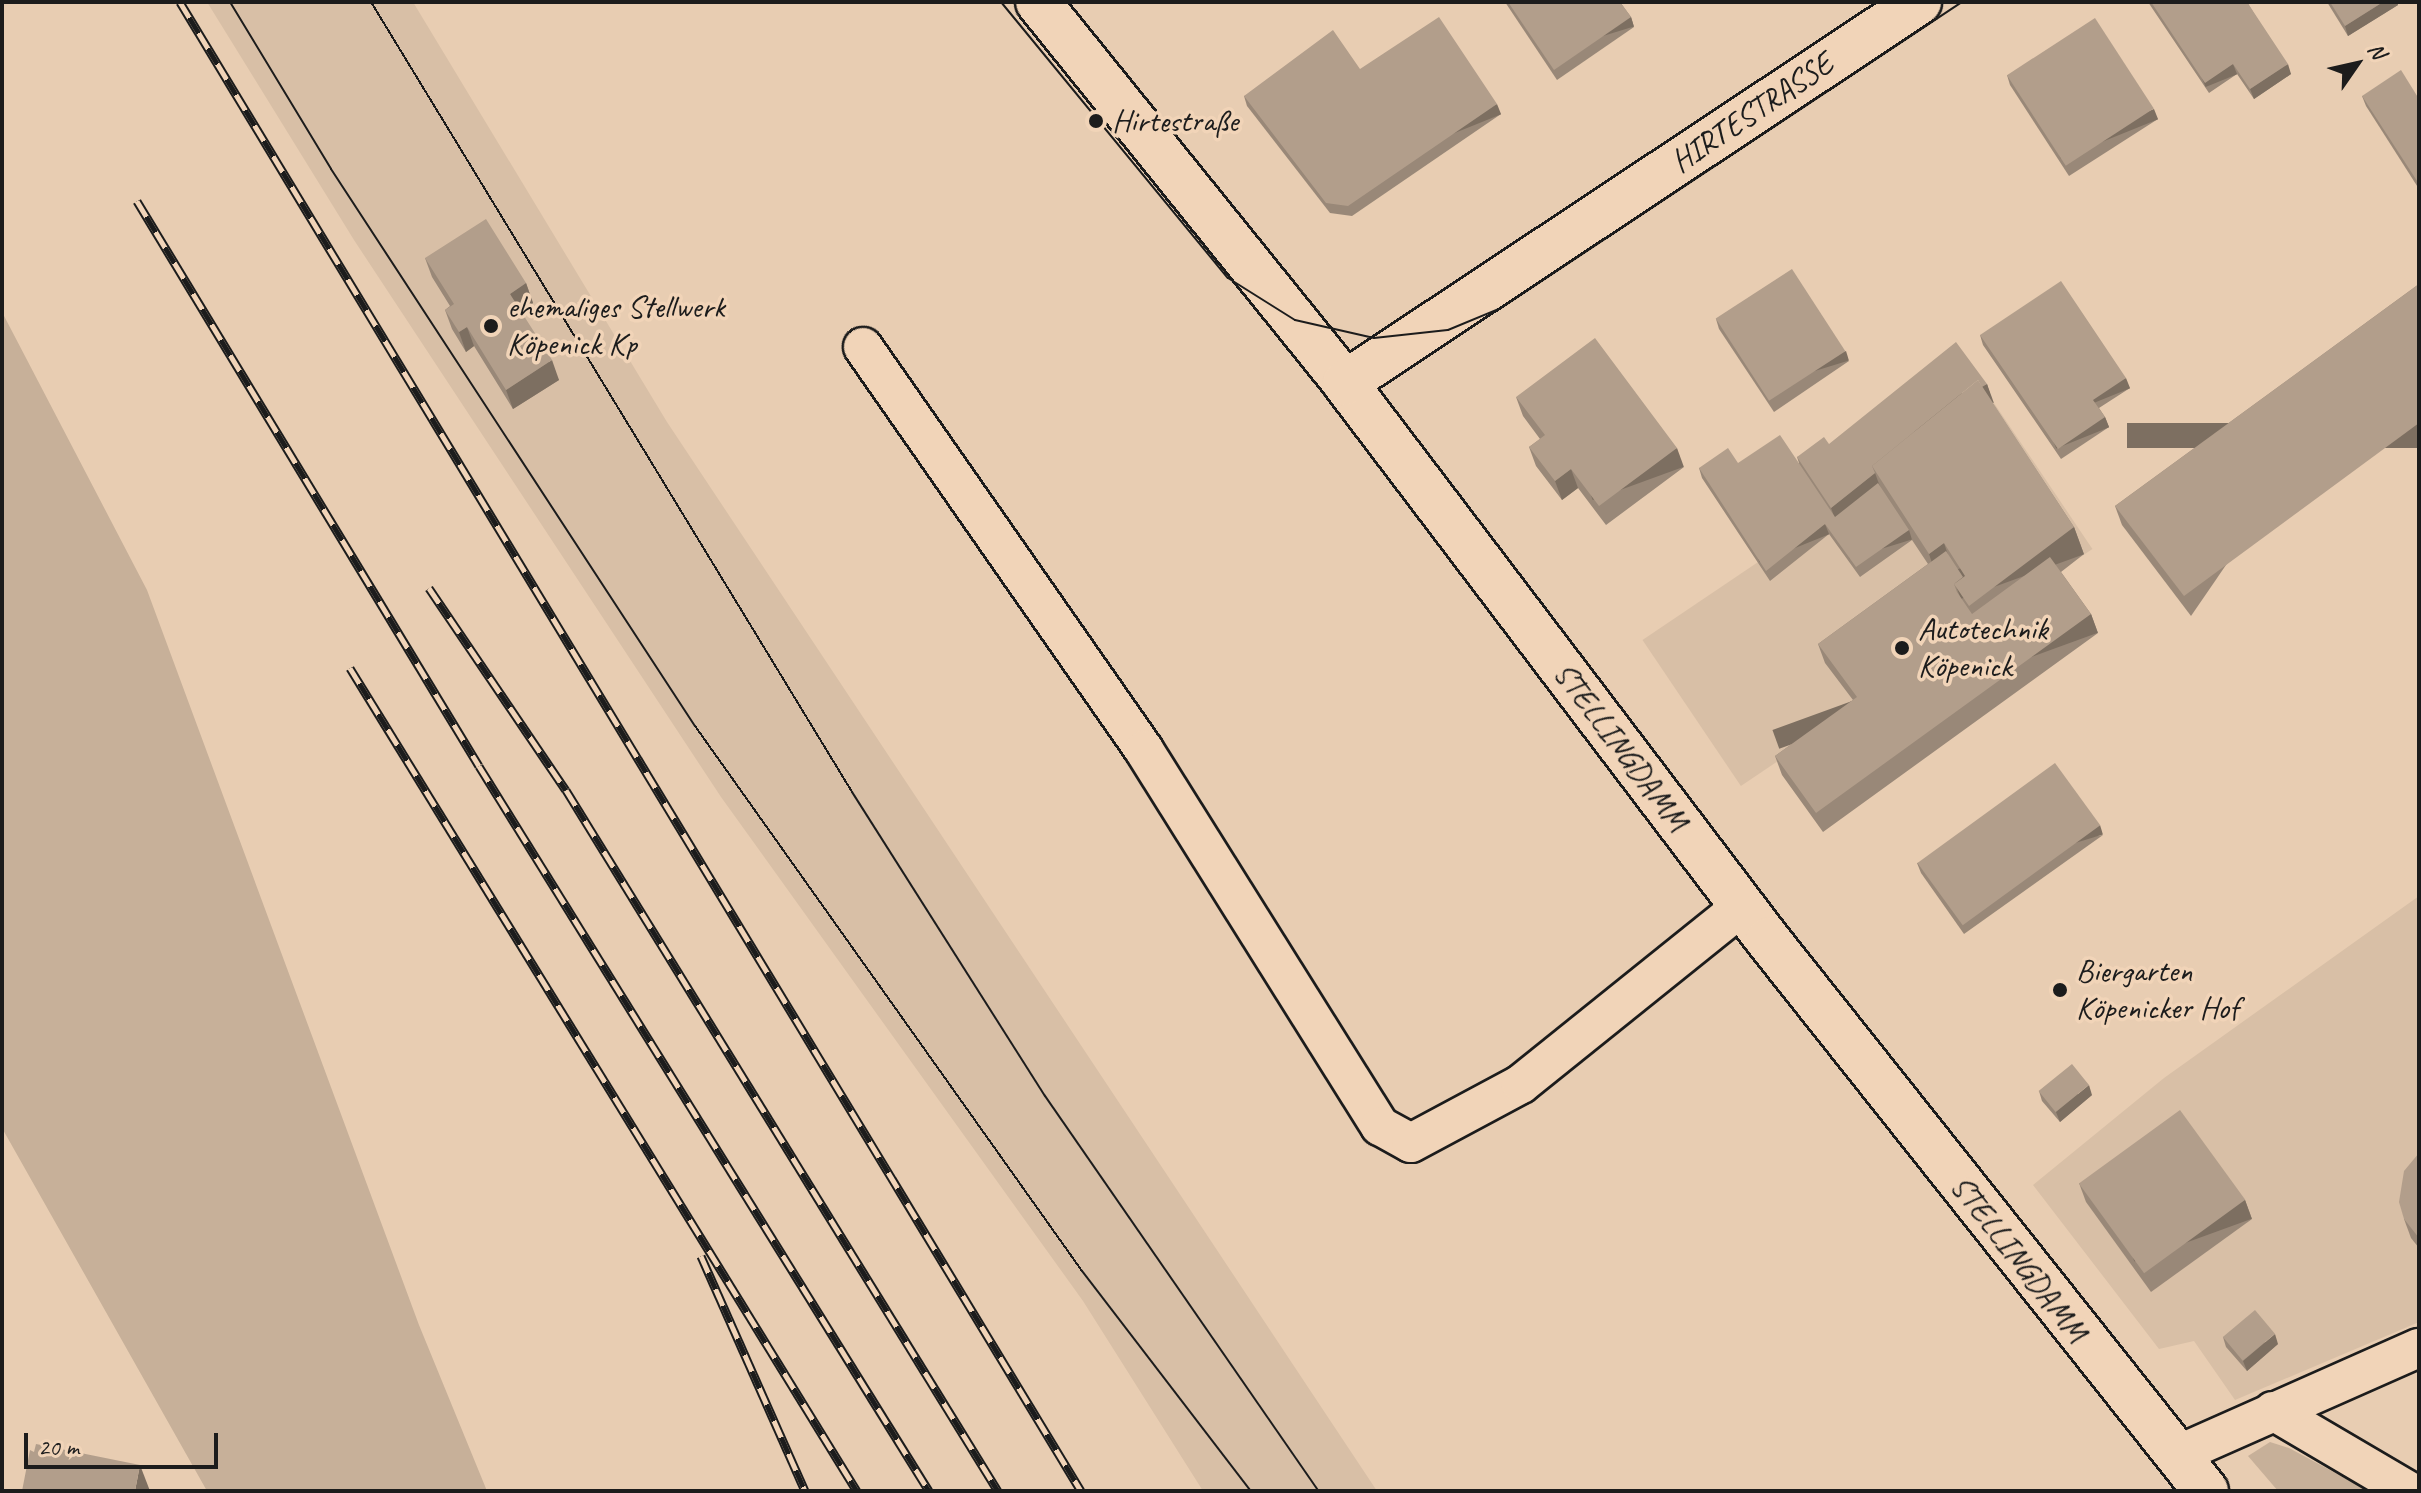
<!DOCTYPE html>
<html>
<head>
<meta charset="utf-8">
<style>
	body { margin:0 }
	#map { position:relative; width:2421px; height:1493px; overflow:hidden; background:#e8cdb2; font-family:Caveat,sans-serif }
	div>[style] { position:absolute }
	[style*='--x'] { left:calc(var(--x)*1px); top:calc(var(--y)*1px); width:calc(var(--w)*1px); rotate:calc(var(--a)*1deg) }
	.built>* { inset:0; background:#d8bfa6; transform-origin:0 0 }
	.green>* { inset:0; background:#c7b099 }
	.roads { filter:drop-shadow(2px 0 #1c1c1c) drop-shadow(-2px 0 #1c1c1c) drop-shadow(0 2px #1c1c1c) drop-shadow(0 -2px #1c1c1c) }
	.lane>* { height:38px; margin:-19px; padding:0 19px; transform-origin:19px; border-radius:19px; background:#f1d4b8 }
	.street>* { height:44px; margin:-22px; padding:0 22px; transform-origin:22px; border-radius:22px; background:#f1d4b8 }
	.tram>* { height:2px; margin:-1px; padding:0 1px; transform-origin:1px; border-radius:1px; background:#1c1c1c }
	.rail>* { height:9px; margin-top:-4.5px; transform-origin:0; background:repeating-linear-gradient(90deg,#f1d4b8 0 18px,#1c1c1c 0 36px); box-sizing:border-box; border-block:2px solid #1c1c1c }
	.wall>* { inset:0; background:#998878 }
	.shaded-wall>* { inset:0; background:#7d6f61; transform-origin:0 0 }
	.building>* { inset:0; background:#b29e8b; transform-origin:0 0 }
	.dots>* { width:22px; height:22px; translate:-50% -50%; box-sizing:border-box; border:4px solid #f1d4b8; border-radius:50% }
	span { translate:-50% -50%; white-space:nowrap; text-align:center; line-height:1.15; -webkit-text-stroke:7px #f1d4b8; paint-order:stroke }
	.street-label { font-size:32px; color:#1c1c1c }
	.poi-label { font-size:32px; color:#1c1c1c }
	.left { translate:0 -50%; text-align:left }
	.frame { position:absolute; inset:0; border:4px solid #1c1c1c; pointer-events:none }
	.north { position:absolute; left:2317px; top:24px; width:80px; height:80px; -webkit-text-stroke:6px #f1d4b8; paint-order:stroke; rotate:56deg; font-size:22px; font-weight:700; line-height:32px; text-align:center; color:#1c1c1c }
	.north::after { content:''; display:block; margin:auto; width:28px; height:36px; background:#1c1c1c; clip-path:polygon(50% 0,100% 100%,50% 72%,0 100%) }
	.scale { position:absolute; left:24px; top:1433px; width:194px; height:36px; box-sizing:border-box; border:4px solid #1c1c1c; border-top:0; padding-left:10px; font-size:24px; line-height:28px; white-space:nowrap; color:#1c1c1c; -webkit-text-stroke:6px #f1d4b8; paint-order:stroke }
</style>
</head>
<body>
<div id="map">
	<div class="built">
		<i style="clip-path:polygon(207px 2px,413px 2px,667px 422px,1377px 1491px,1203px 1491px,1083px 1301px,721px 797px,354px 240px)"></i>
		<i style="left:1994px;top:403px;width:176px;height:424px;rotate:56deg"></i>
		<i style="clip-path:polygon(2419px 896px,2419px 1322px,2235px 1400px,2194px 1341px,2159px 1349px,2033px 1185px,2164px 1078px)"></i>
	</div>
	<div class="green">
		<i style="clip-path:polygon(2px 312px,147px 590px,419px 1325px,487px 1491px,207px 1491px,2px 1128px)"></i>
		<i style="clip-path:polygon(2270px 1442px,2289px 1448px,2369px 1491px,2278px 1491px,2248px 1456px)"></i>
	</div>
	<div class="roads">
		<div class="lane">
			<i style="--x:863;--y:347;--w:491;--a:55.1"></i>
			<i style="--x:1144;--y:750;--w:444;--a:57.9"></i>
			<i style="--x:1380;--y:1126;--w:35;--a:29"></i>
			<i style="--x:1411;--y:1143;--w:125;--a:-28.2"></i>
			<i style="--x:1521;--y:1084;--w:284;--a:-38.8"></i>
			<i style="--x:2273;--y:1411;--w:158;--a:30.5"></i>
			<i style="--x:2177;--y:1455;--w:265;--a:-23.9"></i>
		</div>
		<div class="street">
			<i style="--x:1038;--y:2;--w:489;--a:51.1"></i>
			<i style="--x:1345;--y:383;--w:699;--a:52.79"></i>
			<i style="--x:1768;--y:940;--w:704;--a:51.52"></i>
			<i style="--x:1345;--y:383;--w:689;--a:-33.57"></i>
		</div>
	</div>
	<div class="tram">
		<i style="--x:230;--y:2;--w:195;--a:58.8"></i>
		<i style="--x:331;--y:169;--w:665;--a:56.84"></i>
		<i style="--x:695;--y:726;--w:668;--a:54.62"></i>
		<i style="--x:1082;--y:1271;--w:277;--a:52.5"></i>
		<i style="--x:371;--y:2;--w:925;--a:58.66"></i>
		<i style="--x:852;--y:792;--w:360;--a:57.6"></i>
		<i style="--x:1045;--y:1096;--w:481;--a:55.3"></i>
		<i style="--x:1001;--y:2;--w:357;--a:50.6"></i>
		<i style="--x:1228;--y:278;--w:79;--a:32.1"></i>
		<i style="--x:1295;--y:320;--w:81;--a:12.8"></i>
		<i style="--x:1374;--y:338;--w:74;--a:-6.2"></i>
		<i style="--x:1448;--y:330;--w:57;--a:-22.5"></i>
		<i style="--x:1501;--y:308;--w:553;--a:-33.58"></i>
	</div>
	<div class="rail">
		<i style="--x:180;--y:2;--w:1740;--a:58.82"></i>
		<i style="--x:137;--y:201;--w:660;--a:58.81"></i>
		<i style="--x:479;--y:766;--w:853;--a:58.17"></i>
		<i style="--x:429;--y:588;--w:244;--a:55.9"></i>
		<i style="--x:566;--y:790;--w:823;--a:58.36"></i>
		<i style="--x:350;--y:668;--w:967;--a:58.37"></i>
		<i style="--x:701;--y:1256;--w:257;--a:66.1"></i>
	</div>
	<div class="wall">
		<i style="clip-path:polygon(1505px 2px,1620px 2px,1631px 17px,1634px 27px,1557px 80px)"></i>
		<i style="clip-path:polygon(2148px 2px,2247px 2px,2291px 74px,2254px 99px,2237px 74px,2209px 93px)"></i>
		<i style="clip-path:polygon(2327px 2px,2397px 2px,2398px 5px,2348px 36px)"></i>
		<i style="clip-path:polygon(1360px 69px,1501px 114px,1352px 216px,1330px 213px,1247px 106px,1244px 96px)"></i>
		<i style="clip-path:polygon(2007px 75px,2158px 119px,2069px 176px,2010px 85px)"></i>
		<i style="clip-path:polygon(2362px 96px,2419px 99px,2419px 189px,2366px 106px)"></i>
		<i style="clip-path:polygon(425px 258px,526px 283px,533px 303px,520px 311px,559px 380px,513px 409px,474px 346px,466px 352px,452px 329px,445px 310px,450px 306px,432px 277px)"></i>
		<i style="clip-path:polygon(2419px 284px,2191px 616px,2122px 525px,2115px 506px)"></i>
		<i style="clip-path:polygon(1716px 319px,1849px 361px,1774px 412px,1719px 329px)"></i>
		<i style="clip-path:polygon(1980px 335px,2130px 388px,2099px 408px,2105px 417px,2109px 427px,2061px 459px,1983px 345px)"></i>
		<i style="clip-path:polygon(1987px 384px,1993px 404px,2074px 527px,2084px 554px,2061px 572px,2091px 614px,2098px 633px,1823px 832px,1782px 775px,1775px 756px,1853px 700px,1825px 663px,1818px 644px,1928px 564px,1912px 540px,1860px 577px,1829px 534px,1770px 581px,1702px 478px,1699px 468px,1738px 463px,1799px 463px,1797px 457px)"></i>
		<i style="clip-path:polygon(1516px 397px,1684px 467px,1606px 525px,1578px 488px,1562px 500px,1536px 466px,1529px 447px,1540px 439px,1523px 416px)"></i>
		<i style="clip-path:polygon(2103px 835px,1964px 934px,1921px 873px,1917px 863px)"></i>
		<i style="clip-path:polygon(2039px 1091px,2092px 1095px,2060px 1122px,2042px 1101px)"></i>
		<i style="clip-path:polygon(2419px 1153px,2419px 1248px,2411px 1238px,2404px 1219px)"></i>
		<i style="clip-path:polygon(2079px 1183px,2245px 1200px,2252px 1219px,2151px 1292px,2086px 1202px)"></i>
		<i style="clip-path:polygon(2223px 1337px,2278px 1344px,2247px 1371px,2226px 1347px)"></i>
	</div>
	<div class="shaded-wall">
		<i style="clip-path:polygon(2383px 2px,2397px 2px,2398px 5px,2348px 36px,2345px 26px)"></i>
		<i style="left:1631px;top:17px;width:10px;height:93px;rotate:73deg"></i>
		<i style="left:2233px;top:64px;width:11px;height:34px;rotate:68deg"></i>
		<i style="clip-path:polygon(2288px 64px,2291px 74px,2254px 99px,2250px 89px)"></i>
		<i style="left:1497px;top:104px;width:11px;height:181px;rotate:68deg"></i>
		<i style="left:2154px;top:109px;width:11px;height:105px;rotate:68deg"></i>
		<i style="clip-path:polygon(526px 283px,533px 303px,517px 313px,510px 294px)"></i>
		<i style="clip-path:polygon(467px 327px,474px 346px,466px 352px,459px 332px)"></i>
		<i style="left:1846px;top:351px;width:10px;height:92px;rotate:73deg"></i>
		<i style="clip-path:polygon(552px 360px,559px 380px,513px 409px,506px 390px)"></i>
		<i style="left:2126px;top:378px;width:11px;height:40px;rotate:68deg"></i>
		<i style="left:1987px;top:384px;width:20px;height:142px;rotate:70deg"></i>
		<i style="left:2105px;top:417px;width:11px;height:57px;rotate:68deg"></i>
		<i style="left:2419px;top:423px;width:25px;height:292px;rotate:90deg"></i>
		<i style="left:1677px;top:448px;width:20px;height:97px;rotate:70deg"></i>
		<i style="clip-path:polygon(1571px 469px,1578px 488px,1562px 500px,1555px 481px)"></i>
		<i style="clip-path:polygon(1875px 473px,1882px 492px,1838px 527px,1831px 508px)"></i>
		<i style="left:1825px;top:524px;width:11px;height:75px;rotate:68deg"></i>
		<i style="left:2074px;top:527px;width:29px;height:131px;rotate:70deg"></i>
		<i style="left:1909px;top:530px;width:10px;height:65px;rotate:73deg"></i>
		<i style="clip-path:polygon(1944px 543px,1953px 570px,1938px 581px,1929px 554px)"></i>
		<i style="left:2091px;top:614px;width:20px;height:339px;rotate:70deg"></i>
		<i style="left:2100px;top:825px;width:10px;height:171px;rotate:73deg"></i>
		<i style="clip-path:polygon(2089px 1085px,2092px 1095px,2060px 1122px,2056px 1112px)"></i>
		<i style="left:2245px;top:1200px;width:20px;height:125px;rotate:70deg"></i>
		<i style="clip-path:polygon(2275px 1334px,2278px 1344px,2247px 1371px,2243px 1361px)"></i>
		<i style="clip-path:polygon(140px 1465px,150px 1491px,135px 1491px)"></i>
	</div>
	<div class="building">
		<i style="clip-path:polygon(1508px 2px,1620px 2px,1631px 17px,1554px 70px)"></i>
		<i style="clip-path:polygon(2151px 2px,2247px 2px,2288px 64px,2250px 89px,2233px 64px,2205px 83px)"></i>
		<i style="clip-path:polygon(2330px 2px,2383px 2px,2345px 26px)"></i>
		<i style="clip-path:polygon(1439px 17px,1497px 104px,1348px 206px,1326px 203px,1244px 96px,1333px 30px,1360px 69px)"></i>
		<i style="left:2095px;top:18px;width:108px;height:105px;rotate:57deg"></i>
		<i style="clip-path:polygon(2401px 70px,2419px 99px,2419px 184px,2362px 96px)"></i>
		<i style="clip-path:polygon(486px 219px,526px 283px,510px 294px,552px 360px,506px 390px,467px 327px,459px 332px,445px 310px,454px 304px,425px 258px)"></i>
		<i style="left:1792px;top:269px;width:98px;height:91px;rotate:57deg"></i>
		<i style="clip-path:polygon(2061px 281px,2126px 378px,2093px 400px,2105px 417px,2058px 449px,1980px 335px)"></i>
		<i style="clip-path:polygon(2419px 284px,2419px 423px,2184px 596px,2115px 506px)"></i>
		<i style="clip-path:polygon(1595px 338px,1677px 448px,1599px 506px,1571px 469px,1555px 481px,1529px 447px,1545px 435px,1516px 397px)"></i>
		<i style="clip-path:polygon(1956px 342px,1987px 384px,1982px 387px,1978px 380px,1872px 466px,1875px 473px,1831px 508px,1797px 457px,1824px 437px,1829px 444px)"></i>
		<i style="clip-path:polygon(1978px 380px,2074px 527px,1969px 606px,1954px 584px,1965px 576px,1944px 543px,1929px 554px,1872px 466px)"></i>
		<i style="clip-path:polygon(1780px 435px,1835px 517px,1878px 483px,1909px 530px,1856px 567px,1825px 524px,1766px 571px,1699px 468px,1728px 448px,1738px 463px)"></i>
		<i style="clip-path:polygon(1946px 551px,1963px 577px,1954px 584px,1957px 592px,1972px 614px,2050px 557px,2091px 614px,1816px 813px,1775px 756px,1857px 697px,1818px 644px)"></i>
		<i style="left:2055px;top:763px;width:77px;height:170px;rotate:54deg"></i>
		<i style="left:2072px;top:1064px;width:27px;height:43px;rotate:51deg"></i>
		<i style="left:2180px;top:1110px;width:111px;height:125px;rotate:54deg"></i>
		<i style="clip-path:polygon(2419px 1153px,2419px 1238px,2404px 1219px,2399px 1202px,2404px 1171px)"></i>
		<i style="left:2255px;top:1310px;width:31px;height:42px;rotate:50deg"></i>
		<i style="clip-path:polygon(36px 1444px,140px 1465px,135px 1491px,22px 1491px,30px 1450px,34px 1452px)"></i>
	</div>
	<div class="dots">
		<i style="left:1096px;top:121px;background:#1c1c1c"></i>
		<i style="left:491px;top:326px;background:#1c1c1c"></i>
		<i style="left:1902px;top:648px;background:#1c1c1c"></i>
		<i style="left:2060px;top:990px;background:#1c1c1c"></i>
	</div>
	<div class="street-label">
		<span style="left:1752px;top:113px;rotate:-34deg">HIRTESTRASSE</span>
		<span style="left:1621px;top:747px;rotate:53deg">STELLINGDAMM</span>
		<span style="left:2019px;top:1259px;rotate:52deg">STELLINGDAMM</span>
	</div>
	<div class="poi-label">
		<span class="left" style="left:1112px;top:121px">Hirtestraße</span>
		<span class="left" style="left:507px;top:326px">ehemaliges Stellwerk<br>Köpenick Kp</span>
		<span class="left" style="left:1918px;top:648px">Autotechnik<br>Köpenick</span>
		<span class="left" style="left:2076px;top:990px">Biergarten<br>Köpenicker Hof</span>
	</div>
	<div class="frame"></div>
	<div class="north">N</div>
	<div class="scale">20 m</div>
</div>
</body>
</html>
